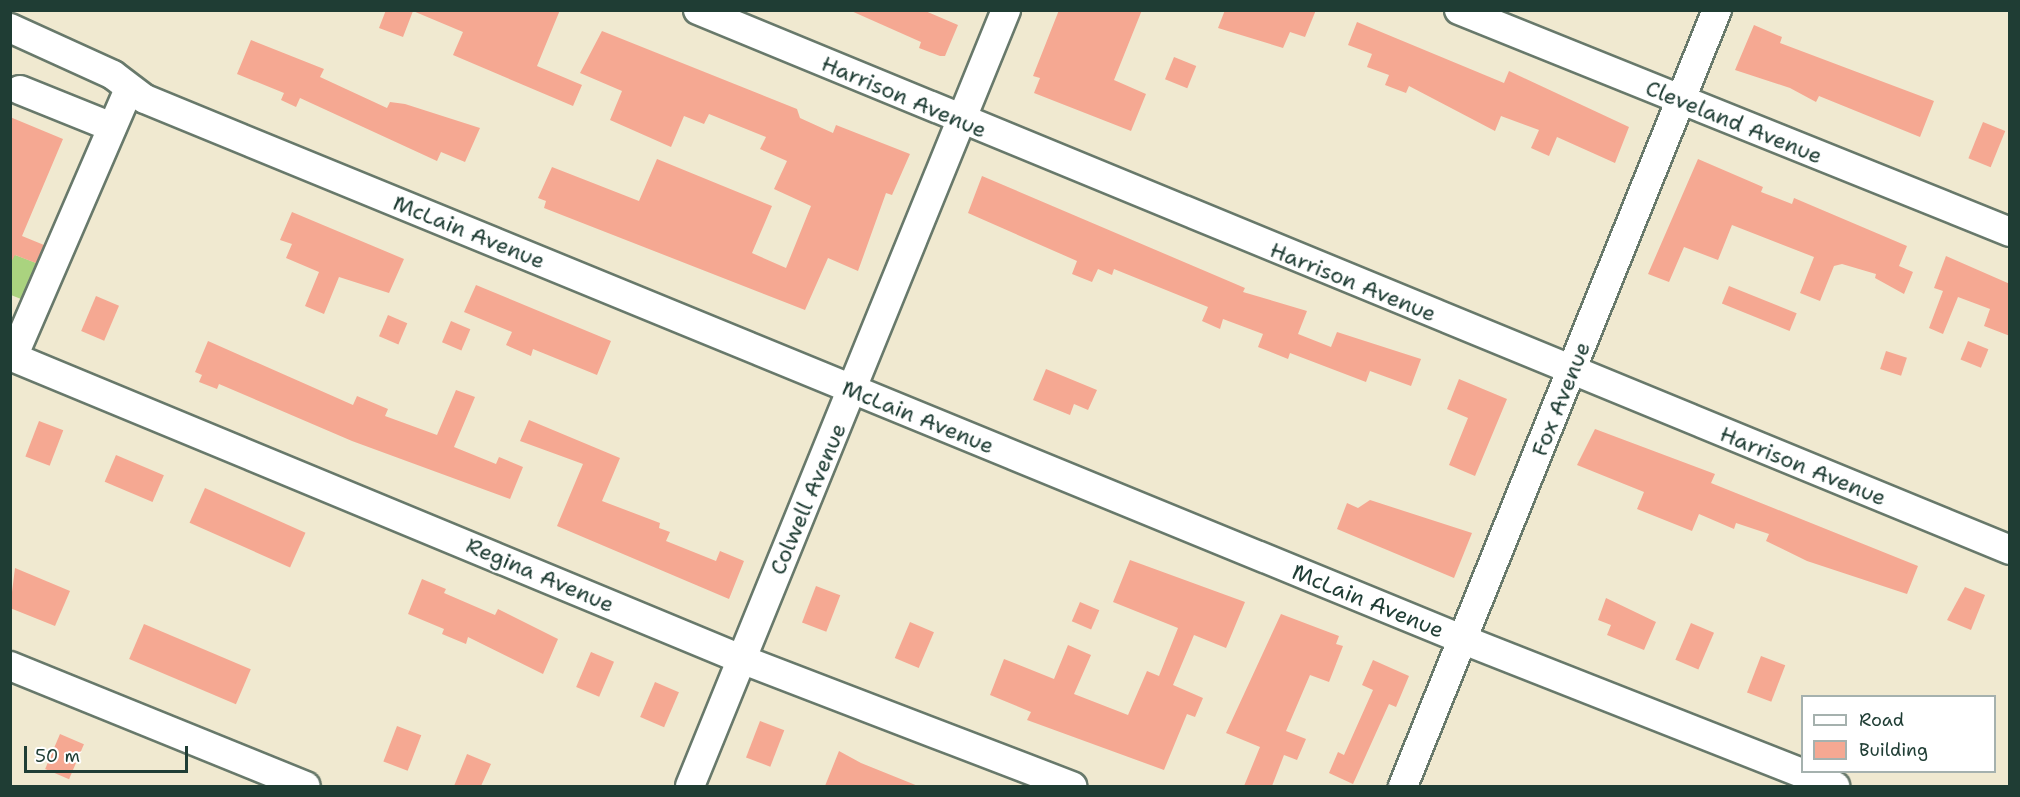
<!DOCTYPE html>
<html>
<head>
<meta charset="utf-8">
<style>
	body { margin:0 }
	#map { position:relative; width:2020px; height:797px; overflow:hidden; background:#f0e9d0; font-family:"Shantell Sans",sans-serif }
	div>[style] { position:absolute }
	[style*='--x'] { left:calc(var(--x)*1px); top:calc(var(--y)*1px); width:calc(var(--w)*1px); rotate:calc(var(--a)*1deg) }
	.green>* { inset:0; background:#aad37f }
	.building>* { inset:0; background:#f5a892; transform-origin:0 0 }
	.roads { filter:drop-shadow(2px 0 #68796b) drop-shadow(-2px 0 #68796b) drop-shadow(0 2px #68796b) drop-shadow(0 -2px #68796b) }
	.minor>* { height:28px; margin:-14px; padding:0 14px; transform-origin:14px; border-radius:14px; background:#fff }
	span { translate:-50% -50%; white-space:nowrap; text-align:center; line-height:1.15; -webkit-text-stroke:4.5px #fff; paint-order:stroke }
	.street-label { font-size:22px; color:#1f3d34 }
	.frame { position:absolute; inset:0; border:12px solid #1f3d34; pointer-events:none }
	.legend { position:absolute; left:1801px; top:695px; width:195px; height:78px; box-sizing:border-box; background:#fff; border:2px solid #a5b1ae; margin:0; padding:8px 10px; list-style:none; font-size:18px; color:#1f3d34 }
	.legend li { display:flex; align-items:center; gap:12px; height:30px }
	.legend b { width:30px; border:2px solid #a5b1ae }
	.scale { position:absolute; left:24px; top:746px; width:164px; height:27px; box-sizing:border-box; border:3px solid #1f3d34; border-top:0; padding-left:8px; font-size:18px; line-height:21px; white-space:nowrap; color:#1f3d34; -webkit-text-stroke:4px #fff; paint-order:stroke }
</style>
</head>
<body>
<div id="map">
	<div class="green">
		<i style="clip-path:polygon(10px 253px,39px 264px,26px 301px,11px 295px)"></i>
	</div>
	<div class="building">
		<i style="clip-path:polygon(386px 10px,560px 10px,537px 66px,582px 85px,573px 106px,453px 55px,463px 32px,413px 11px,403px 37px,379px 28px)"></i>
		<i style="clip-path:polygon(849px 10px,923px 10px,958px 25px,945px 56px,940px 56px,919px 48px,921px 42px)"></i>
		<i style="clip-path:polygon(1059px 10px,1142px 10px,1114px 80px,1146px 94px,1131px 131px,1034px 93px,1040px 78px,1033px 76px)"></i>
		<i style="clip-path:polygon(1225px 10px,1316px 10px,1305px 37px,1290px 32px,1283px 48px,1218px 28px)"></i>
		<i style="clip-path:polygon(1357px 22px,1504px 83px,1509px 71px,1629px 127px,1615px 163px,1557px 137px,1549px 156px,1531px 148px,1539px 130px,1501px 116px,1495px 131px,1409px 86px,1406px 93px,1385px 85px,1389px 75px,1367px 67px,1372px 54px,1348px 45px)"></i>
		<i style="clip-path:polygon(1754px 25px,1782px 37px,1780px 43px,1934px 101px,1920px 137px,1819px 96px,1816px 102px,1790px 88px,1735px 70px)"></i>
		<i style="clip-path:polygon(602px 31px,797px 109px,800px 118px,833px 133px,836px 125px,910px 154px,892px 195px,886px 193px,858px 271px,828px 258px,805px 310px,544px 208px,546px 201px,538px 198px,552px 167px,639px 201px,657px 159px,772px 206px,752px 253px,786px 268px,811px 206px,774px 189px,787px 161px,760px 149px,766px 137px,709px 114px,704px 124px,684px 116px,671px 147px,610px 120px,622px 91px,580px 73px)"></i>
		<i style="clip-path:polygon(251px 40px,324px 69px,320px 77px,387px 108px,390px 102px,405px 104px,480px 128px,465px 162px,441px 152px,437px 161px,300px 98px,296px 107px,281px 100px,284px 93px,237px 74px)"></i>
		<i style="left:1174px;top:57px;width:24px;height:24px;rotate:22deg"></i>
		<i style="clip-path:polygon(10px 117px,63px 139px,22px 236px,44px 245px,36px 263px,15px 255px,10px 264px)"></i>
		<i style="left:1983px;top:122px;width:24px;height:39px;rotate:22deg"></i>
		<i style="clip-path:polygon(1698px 159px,1763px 187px,1761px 192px,1792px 204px,1794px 198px,1907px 246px,1899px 266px,1913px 272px,1904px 294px,1875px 278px,1876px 274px,1842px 264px,1834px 266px,1820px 301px,1800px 293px,1814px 257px,1732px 225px,1718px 260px,1684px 247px,1669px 282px,1648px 274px)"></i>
		<i style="clip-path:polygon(982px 176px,1245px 288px,1243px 292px,1307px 311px,1298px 334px,1331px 347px,1337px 332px,1421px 359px,1411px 386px,1370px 371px,1366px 382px,1290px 353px,1288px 359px,1258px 347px,1263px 334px,1223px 319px,1220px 329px,1202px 321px,1208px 307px,1114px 269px,1112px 275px,1098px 269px,1092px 282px,1072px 274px,1077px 261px,968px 213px)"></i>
		<i style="clip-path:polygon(292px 212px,404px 259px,389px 293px,339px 277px,324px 314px,305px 306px,319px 272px,286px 258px,292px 244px,280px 240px)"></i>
		<i style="clip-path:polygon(1946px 256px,2010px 284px,2010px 336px,1984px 326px,1990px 309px,1958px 297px,1943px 334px,1929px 328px,1943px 291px,1934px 288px)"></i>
		<i style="clip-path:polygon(476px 285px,611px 341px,597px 375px,533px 349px,531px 356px,506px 345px,512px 332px,464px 312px)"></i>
		<i style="left:1729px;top:286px;width:73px;height:19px;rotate:22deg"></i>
		<i style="left:96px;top:296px;width:25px;height:38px;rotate:23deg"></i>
		<i style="left:388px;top:315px;width:21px;height:23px;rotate:23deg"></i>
		<i style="left:451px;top:321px;width:21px;height:23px;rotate:23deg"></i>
		<i style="clip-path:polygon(208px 341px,353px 405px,357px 396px,388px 409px,385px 416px,437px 435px,456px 390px,475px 397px,454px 447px,496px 464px,499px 457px,523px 467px,510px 499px,352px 441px,219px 384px,217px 389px,199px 382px,202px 375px,195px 372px)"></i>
		<i style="left:1968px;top:341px;width:22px;height:20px;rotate:22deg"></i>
		<i style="left:1886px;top:351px;width:22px;height:19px;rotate:18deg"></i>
		<i style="clip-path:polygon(1046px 369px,1097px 390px,1088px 410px,1074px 404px,1070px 415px,1033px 400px)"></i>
		<i style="clip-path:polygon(1459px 379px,1507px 399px,1475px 476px,1449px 465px,1468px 418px,1447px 409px)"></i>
		<i style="clip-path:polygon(529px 420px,620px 458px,602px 501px,660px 523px,659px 528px,670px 532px,666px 541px,716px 561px,720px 551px,744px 561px,729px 599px,557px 526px,583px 464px,520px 441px)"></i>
		<i style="left:39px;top:421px;width:26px;height:38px;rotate:21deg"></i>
		<i style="clip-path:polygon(1595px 429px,1715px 474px,1711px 483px,1918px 566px,1907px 594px,1807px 561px,1766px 541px,1769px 534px,1736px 523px,1734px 529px,1699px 514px,1692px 531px,1637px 509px,1644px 492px,1577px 465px)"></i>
		<i style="left:116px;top:455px;width:52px;height:29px;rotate:23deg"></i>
		<i style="left:205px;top:488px;width:110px;height:38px;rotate:24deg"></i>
		<i style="clip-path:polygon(1370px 500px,1472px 533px,1454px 578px,1337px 529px,1347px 503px,1358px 508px)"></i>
		<i style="clip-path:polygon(1130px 560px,1245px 602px,1226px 648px,1194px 635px,1173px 685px,1203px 698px,1195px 717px,1187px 714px,1164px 770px,1027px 720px,1031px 712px,990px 695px,1004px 659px,1054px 679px,1068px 645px,1091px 655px,1074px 694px,1128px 715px,1147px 671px,1159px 676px,1178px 628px,1113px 602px)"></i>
		<i style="clip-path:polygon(15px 568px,70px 591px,55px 626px,10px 608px)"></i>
		<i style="clip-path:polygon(422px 579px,446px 589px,444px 593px,495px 615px,498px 609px,558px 639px,543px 674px,468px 637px,466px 644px,442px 634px,444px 629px,408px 614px)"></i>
		<i style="left:816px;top:586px;width:26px;height:39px;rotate:21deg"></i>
		<i style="clip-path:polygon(1965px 587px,1985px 595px,1971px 630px,1947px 620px)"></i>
		<i style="clip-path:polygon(1606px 598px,1656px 622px,1644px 650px,1607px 635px,1611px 625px,1598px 620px)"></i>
		<i style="left:1080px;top:602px;width:21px;height:21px;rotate:23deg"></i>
		<i style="clip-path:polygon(1281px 614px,1339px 636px,1336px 644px,1343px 646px,1329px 682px,1310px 675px,1286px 731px,1306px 739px,1297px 760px,1284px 755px,1272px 786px,1244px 786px,1260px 747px,1226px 733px)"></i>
		<i style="left:910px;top:622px;width:26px;height:39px;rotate:23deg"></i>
		<i style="left:1691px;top:623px;width:25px;height:40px;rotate:23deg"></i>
		<i style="left:144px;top:624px;width:116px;height:38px;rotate:23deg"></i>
		<i style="left:591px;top:652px;width:25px;height:38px;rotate:23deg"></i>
		<i style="left:1761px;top:656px;width:26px;height:39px;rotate:21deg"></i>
		<i style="clip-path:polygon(1373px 660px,1409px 676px,1396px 707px,1389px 704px,1353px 784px,1329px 773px,1338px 752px,1344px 755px,1373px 690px,1362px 685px)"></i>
		<i style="left:655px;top:682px;width:26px;height:38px;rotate:23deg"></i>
		<i style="left:760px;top:721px;width:26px;height:39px;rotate:21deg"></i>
		<i style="left:397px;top:726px;width:26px;height:38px;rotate:21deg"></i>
		<i style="left:60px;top:734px;width:26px;height:38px;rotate:23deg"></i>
		<i style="clip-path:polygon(839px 751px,861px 763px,918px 786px,825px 786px)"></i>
		<i style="clip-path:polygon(467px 754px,491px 764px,481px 786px,454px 786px)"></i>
	</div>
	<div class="roads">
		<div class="minor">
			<i style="--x:698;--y:10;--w:1419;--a:22.37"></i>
			<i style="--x:1459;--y:10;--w:594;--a:21.94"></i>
			<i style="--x:10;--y:28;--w:113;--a:24.5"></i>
			<i style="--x:113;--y:75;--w:40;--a:37"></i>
			<i style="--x:145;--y:99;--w:1426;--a:22.3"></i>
			<i style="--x:1464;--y:640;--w:399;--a:21.5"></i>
			<i style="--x:20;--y:90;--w:99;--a:21.9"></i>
			<i style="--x:10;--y:356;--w:791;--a:22.51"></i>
			<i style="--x:741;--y:659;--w:355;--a:21"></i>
			<i style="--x:13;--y:357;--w:292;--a:-66.6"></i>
			<i style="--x:10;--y:666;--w:319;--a:22.1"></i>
			<i style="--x:690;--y:786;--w:838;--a:-67.84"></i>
			<i style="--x:1403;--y:786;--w:837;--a:-67.97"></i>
		</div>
	</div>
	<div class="street-label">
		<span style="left:904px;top:97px;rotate:23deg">Harrison Avenue</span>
		<span style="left:1734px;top:122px;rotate:22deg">Cleveland Avenue</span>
		<span style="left:469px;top:232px;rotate:22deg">McLain Avenue</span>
		<span style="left:1353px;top:282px;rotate:22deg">Harrison Avenue</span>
		<span style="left:1561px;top:399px;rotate:-68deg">Fox Avenue</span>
		<span style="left:918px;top:417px;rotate:22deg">McLain Avenue</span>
		<span style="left:1803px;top:466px;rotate:22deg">Harrison Avenue</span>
		<span style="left:808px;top:499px;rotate:-67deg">Colwell Avenue</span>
		<span style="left:540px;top:575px;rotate:23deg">Regina Avenue</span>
		<span style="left:1368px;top:601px;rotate:22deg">McLain Avenue</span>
	</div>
	<div class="frame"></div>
	<ul class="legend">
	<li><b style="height:8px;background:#fff"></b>Road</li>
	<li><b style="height:16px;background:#f5a892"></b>Building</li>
	</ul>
	<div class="scale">50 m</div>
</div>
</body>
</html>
